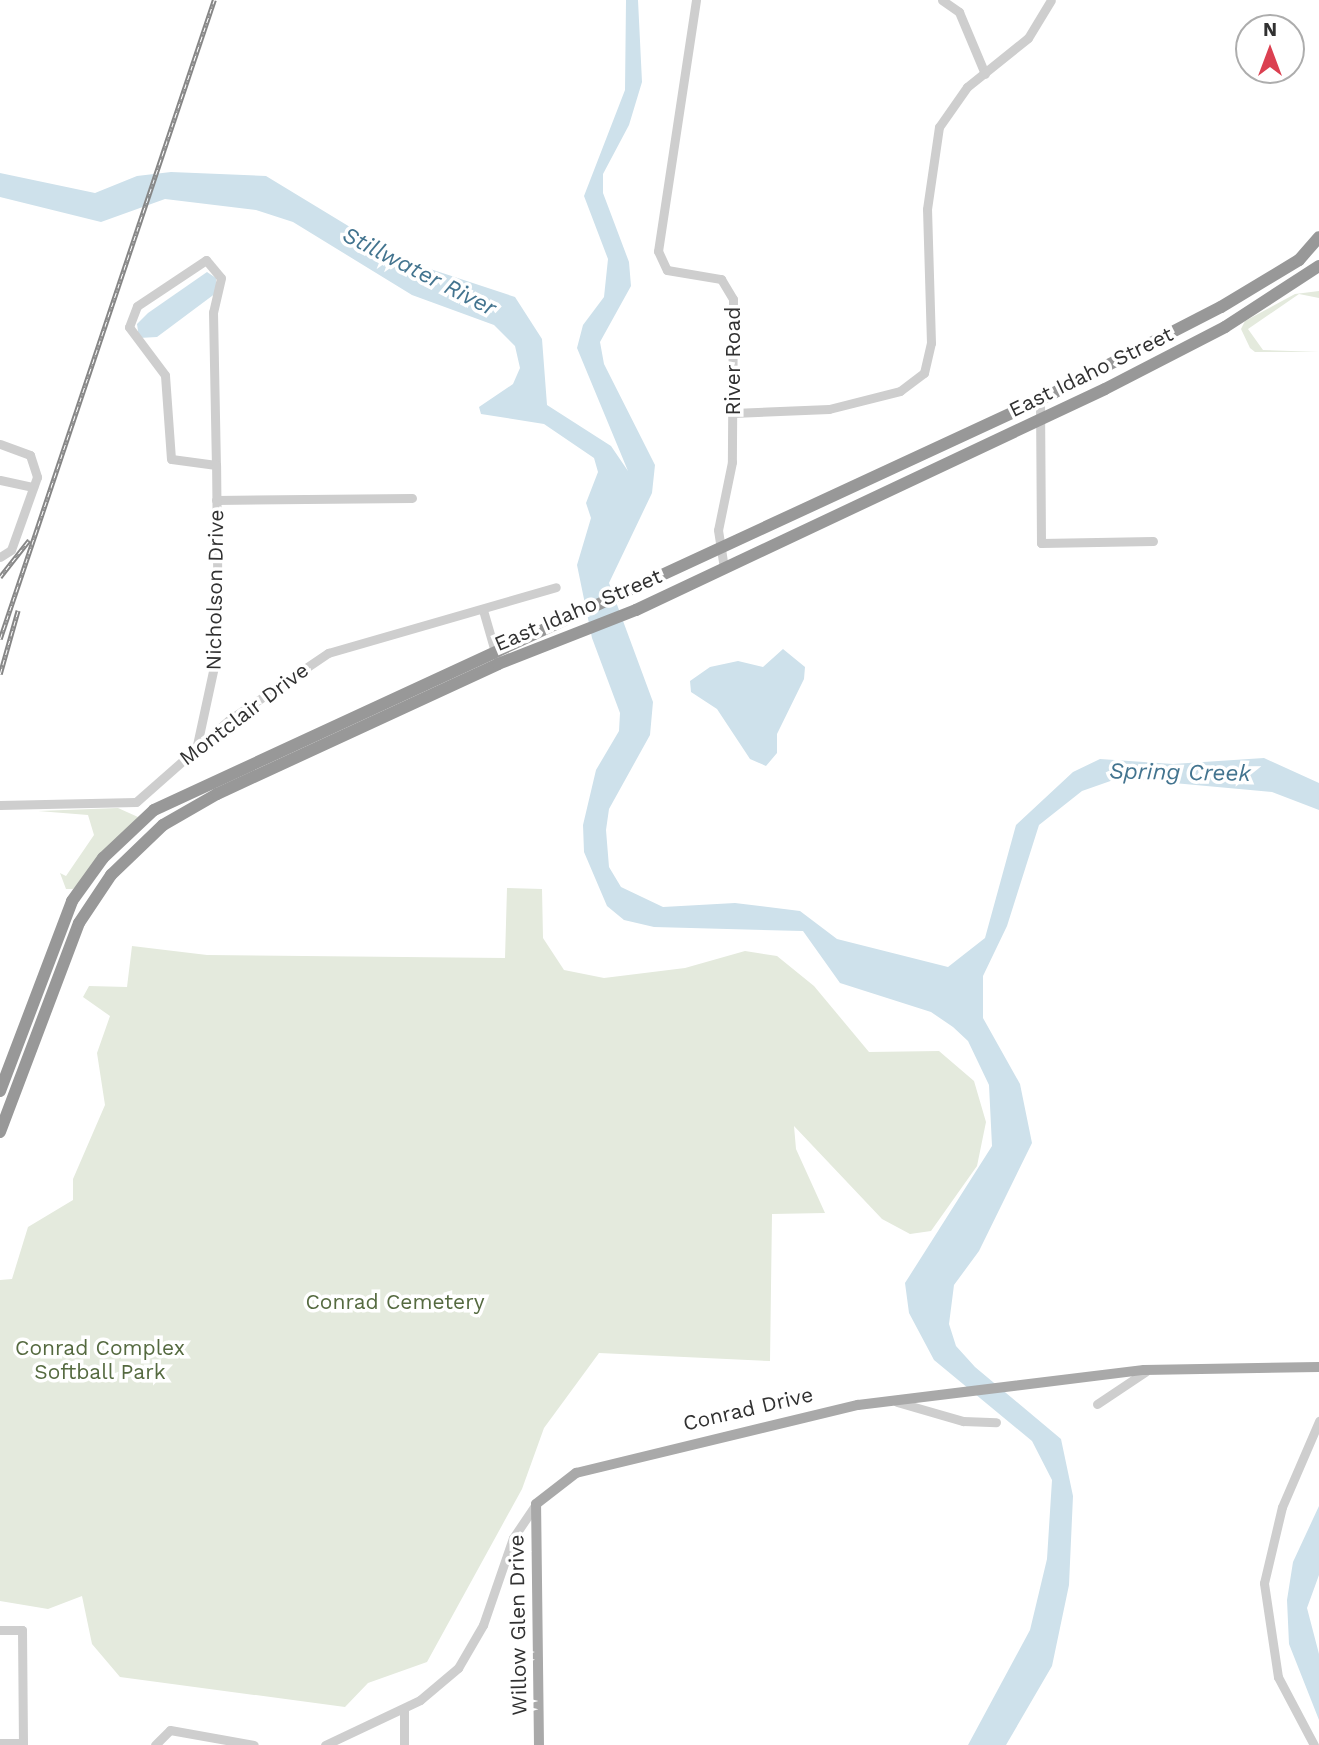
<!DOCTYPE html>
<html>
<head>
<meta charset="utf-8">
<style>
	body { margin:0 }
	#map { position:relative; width:1319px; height:1745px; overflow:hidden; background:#fff; font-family:"Work Sans",sans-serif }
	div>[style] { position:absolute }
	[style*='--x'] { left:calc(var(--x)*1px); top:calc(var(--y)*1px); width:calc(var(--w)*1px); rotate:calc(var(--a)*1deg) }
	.green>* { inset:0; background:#e4eadd }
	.water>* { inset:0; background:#cee1eb }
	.minor>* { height:9px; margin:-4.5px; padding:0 4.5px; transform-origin:4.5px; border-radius:4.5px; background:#cecece }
	.major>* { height:10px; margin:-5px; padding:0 5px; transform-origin:5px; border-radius:5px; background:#a9a9a9 }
	.highway>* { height:12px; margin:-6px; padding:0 6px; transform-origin:6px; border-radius:6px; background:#989898 }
	.rail>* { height:4.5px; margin-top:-2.25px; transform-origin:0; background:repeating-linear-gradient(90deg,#fff 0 5px,#868686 0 10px); box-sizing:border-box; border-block:2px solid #868686 }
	span { translate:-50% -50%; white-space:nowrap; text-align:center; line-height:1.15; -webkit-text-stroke:7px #fff; paint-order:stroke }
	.street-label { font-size:21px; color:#313131 }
	.park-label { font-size:21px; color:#556a40 }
	.water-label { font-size:23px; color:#43748f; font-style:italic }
	.north { position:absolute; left:1235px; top:14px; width:70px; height:70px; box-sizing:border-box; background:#fff; border:2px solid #adadad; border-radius:50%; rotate:0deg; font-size:19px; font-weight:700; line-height:28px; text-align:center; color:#313131 }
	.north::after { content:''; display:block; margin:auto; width:24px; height:32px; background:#db4051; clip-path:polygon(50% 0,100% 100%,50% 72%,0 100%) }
</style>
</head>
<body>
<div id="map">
	<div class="green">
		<i style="clip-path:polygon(1319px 291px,1319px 298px,1299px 294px,1248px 329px,1263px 350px,1319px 352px,1255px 352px,1250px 348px,1241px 329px,1245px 321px,1295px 294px)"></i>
		<i style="clip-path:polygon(118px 808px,138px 817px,73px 889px,66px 889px,60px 873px,66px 876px,94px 835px,88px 815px,38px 811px)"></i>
		<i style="clip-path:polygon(507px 888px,542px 889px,543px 938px,564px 970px,604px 978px,685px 968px,745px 951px,777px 956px,814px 986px,869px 1052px,939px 1051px,974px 1081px,986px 1122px,977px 1166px,931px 1231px,910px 1234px,882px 1219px,794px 1126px,796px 1149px,825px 1213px,772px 1214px,770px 1361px,599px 1353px,544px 1428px,522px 1489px,427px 1662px,368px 1683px,345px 1707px,120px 1677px,92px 1644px,82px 1596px,48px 1609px,0 1601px,0 1280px,12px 1279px,28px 1227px,73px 1200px,73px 1179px,105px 1105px,97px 1053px,110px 1016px,83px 997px,89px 986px,127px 987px,132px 946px,207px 955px,505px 958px)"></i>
	</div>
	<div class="water">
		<i style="clip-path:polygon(626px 0,638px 0,642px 82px,629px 125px,603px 174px,603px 193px,629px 262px,631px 286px,600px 342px,604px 364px,655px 465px,652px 493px,609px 583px,653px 702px,650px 735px,609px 809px,606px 830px,609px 867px,621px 887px,663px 907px,735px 903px,800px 911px,837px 939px,948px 967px,985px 938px,1016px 825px,1073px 772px,1100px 759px,1173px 764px,1264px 758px,1319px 783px,1319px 810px,1272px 792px,1119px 778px,1082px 791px,1039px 825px,1007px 926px,983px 976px,983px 1018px,1020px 1084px,1032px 1143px,979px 1251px,954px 1285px,949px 1324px,956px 1346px,975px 1367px,1061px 1439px,1073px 1496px,1069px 1585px,1052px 1666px,1006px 1745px,968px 1745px,1030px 1630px,1047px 1559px,1052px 1480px,1032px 1441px,934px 1360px,909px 1313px,905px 1283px,992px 1146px,989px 1085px,968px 1041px,953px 1027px,931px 1012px,840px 983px,803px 931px,654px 927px,624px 920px,607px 906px,584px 852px,583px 825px,596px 770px,619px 731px,620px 713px,592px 638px,577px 565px,591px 518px,586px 503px,598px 472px,594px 458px,544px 424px,481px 414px,479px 407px,513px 384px,520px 368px,515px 346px,494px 325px,412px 295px,293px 222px,256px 210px,165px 199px,101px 222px,0 197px,0 173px,95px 193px,137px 176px,171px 172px,266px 176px,406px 261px,515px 297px,542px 339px,547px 405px,611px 446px,628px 471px,577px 348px,583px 325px,604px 297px,608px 259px,584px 196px,625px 90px)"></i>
		<i style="clip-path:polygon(207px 272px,216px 278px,216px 293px,157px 337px,139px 338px,137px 324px,148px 313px)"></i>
		<i style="clip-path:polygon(783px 649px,805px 667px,804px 679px,777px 734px,777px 753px,766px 766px,750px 759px,717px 709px,691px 692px,690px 681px,710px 667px,738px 661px,763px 667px)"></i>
		<i style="clip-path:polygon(1319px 1506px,1319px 1575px,1307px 1608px,1319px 1654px,1319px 1720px,1289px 1644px,1287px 1600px,1293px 1562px)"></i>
	</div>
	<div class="minor">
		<i style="--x:696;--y:0;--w:254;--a:98.6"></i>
		<i style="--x:658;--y:251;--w:21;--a:65"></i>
		<i style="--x:667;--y:270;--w:55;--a:9.5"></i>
		<i style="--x:721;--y:279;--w:23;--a:59"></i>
		<i style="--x:733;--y:299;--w:163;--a:90.4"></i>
		<i style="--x:732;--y:462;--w:69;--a:101.6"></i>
		<i style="--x:718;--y:530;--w:37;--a:81"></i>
		<i style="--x:942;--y:0;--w:21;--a:35"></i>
		<i style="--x:959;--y:12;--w:67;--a:67.2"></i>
		<i style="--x:206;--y:260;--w:23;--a:50"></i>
		<i style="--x:221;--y:278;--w:35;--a:103"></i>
		<i style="--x:213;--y:312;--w:153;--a:88.9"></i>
		<i style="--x:216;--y:465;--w:45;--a:-172.4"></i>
		<i style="--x:171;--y:459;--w:84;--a:-94.1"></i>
		<i style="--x:165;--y:375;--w:60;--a:-126.9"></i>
		<i style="--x:129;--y:327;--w:22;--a:-69"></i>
		<i style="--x:137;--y:306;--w:83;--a:-33.7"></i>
		<i style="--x:1040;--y:400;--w:143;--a:89.6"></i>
		<i style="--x:1041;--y:543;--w:112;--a:-1"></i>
		<i style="--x:733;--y:413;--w:96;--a:-2.4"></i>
		<i style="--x:829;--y:409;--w:73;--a:-14.2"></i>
		<i style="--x:900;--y:391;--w:30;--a:-37"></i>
		<i style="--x:924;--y:373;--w:31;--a:-77"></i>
		<i style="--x:931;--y:343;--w:134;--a:-91.7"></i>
		<i style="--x:927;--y:209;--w:83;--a:-81.7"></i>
		<i style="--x:939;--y:127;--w:49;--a:-55"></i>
		<i style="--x:967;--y:87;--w:78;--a:-38.8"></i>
		<i style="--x:1028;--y:38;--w:44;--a:-58.8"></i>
		<i style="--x:0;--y:444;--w:32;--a:20"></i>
		<i style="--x:30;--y:455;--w:23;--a:72"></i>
		<i style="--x:37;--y:477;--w:77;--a:109.6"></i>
		<i style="--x:11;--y:550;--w:13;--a:148"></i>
		<i style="--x:0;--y:480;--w:34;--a:12"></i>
		<i style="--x:216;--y:500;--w:196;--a:-0.6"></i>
		<i style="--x:483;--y:610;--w:47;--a:73.9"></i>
		<i style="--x:197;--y:745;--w:99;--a:-77.8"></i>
		<i style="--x:218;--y:648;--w:183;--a:-90.6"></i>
		<i style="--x:0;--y:805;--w:136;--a:-1.3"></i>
		<i style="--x:136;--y:802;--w:124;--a:-41.4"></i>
		<i style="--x:229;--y:720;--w:120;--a:-34.1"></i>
		<i style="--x:328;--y:653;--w:237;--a:-16.1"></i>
		<i style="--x:897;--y:1402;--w:69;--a:16.1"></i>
		<i style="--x:963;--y:1421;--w:33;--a:2"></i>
		<i style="--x:1097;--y:1404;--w:58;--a:-33.7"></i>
		<i style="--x:0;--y:1630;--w:22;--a:0"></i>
		<i style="--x:22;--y:1630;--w:115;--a:89.5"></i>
		<i style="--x:404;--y:1709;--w:36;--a:90"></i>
		<i style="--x:0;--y:1743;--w:23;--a:0"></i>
		<i style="--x:155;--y:1745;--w:21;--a:-45"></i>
		<i style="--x:170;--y:1730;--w:85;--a:10.1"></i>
		<i style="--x:325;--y:1745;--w:105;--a:-25.3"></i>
		<i style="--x:420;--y:1700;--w:50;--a:-40.1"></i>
		<i style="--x:458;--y:1668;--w:50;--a:-59.8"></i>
		<i style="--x:483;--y:1625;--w:92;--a:-71"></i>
		<i style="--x:513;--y:1538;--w:41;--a:-55.9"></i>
		<i style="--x:1314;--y:1745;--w:77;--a:-117.9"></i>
		<i style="--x:1278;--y:1677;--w:95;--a:-98.5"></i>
		<i style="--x:1264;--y:1583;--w:78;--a:-76.7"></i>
		<i style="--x:1282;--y:1507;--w:94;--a:-66.7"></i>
	</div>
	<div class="major">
		<i style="--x:539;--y:1745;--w:241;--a:-90.7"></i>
		<i style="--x:536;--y:1504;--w:51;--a:-37.8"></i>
		<i style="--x:576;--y:1473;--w:290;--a:-13.6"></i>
		<i style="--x:858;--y:1405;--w:288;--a:-7"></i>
		<i style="--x:1144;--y:1370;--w:175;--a:-1"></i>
	</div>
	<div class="highway">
		<i style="--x:0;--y:1091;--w:203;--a:-69.2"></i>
		<i style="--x:72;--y:901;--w:53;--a:-54.2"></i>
		<i style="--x:103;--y:858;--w:70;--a:-43.3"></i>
		<i style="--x:154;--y:810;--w:976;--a:-24.83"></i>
		<i style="--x:1040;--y:400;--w:203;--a:-27.2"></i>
		<i style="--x:1221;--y:307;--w:91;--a:-31.1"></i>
		<i style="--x:1299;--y:260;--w:30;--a:-49"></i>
		<i style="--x:0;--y:1132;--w:223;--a:-69.3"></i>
		<i style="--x:79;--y:923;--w:58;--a:-56.3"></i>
		<i style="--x:111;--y:875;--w:72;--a:-43.9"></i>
		<i style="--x:163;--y:825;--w:62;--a:-29.9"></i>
		<i style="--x:217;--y:794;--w:310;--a:-24.8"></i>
		<i style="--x:498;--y:664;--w:148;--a:-21.4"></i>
		<i style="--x:636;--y:610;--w:518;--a:-25.23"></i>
		<i style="--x:1105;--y:389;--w:135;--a:-27.3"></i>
		<i style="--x:1225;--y:327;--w:112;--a:-33"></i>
	</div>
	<div class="rail">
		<i style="--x:0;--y:577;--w:47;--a:-51.9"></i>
		<i style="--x:0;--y:639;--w:674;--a:-71.48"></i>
		<i style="--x:0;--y:674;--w:66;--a:-74.3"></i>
	</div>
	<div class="street-label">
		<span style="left:733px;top:361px;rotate:-90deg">River Road</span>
		<span style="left:1091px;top:372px;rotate:-26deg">East Idaho Street</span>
		<span style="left:215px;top:590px;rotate:-89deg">Nicholson Drive</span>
		<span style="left:578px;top:610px;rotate:-23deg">East Idaho Street</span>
		<span style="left:244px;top:714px;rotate:-37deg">Montclair Drive</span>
		<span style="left:748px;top:1409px;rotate:-13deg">Conrad Drive</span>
		<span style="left:518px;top:1625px;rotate:-91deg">Willow Glen Drive</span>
	</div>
	<div class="park-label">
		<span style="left:395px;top:1302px">Conrad Cemetery</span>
		<span style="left:100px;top:1360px">Conrad Complex<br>Softball Park</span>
	</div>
	<div class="water-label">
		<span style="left:419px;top:272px;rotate:27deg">Stillwater River</span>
		<span style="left:1180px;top:773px;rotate:1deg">Spring Creek</span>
	</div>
	<div class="north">N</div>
</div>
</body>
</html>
